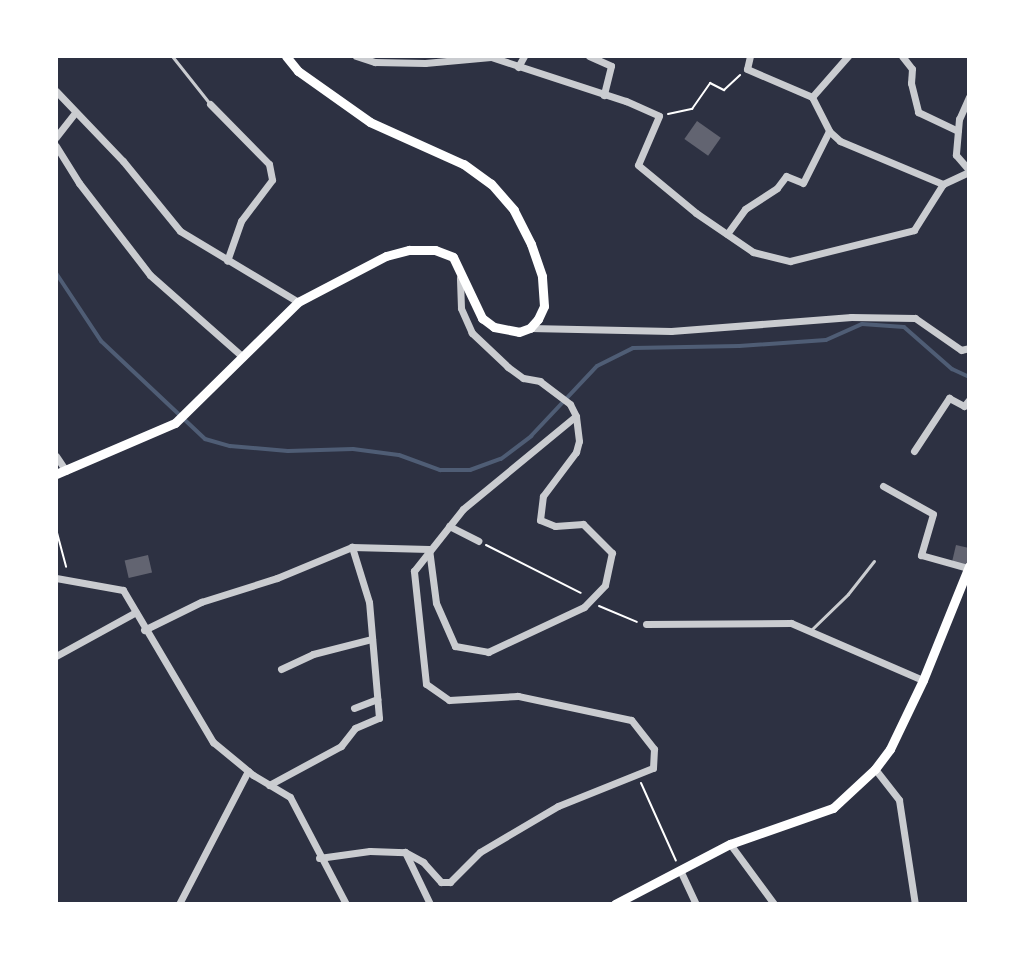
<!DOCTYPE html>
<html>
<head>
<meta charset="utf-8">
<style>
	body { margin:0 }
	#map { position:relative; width:1025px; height:960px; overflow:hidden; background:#2d3142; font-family:Cabin,sans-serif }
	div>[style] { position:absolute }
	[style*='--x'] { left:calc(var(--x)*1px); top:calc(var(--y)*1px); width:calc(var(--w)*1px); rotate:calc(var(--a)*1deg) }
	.stream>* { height:4px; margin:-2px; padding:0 2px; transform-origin:2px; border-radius:2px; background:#4f5d75 }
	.building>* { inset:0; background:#626471; transform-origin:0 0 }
	.path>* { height:2px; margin:-1px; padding:0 1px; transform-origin:1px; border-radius:1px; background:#fff }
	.service>* { height:3px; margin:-1.5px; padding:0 1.5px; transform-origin:1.5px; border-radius:1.5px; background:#caccd0 }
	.minor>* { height:7px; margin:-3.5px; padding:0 3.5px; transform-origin:3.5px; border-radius:3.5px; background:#caccd0 }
	.secondary>* { height:9px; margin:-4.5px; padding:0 4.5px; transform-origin:4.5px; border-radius:4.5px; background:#fff }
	span { translate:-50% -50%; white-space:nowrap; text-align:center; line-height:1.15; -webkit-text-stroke:6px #fff; paint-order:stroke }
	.frame { position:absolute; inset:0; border:58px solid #fff; pointer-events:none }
</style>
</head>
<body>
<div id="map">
	<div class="stream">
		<i style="--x:56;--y:273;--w:82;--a:56.5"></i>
		<i style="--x:101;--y:341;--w:143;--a:43.3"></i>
		<i style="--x:205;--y:439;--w:26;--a:16"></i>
		<i style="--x:230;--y:446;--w:58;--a:4.9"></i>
		<i style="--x:288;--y:451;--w:65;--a:-1.8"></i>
		<i style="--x:353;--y:449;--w:46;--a:7.4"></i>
		<i style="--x:399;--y:455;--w:44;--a:20.1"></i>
		<i style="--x:440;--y:470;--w:30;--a:0"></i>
		<i style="--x:470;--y:470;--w:33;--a:-20"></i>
		<i style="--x:501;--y:459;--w:38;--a:-37"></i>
		<i style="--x:531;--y:436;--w:96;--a:-46.7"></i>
		<i style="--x:597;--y:366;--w:40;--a:-26.6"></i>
		<i style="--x:633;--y:348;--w:106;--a:-1.1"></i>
		<i style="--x:739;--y:346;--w:87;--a:-3.9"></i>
		<i style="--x:826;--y:340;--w:39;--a:-24"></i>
		<i style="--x:862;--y:324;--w:42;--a:4.1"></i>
		<i style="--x:904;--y:327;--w:64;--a:41.2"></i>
		<i style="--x:952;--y:369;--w:19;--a:25"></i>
	</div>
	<div class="building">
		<i style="left:697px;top:121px;width:29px;height:22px;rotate:35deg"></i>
		<i style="clip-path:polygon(956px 545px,969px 548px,969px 565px,952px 562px)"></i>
		<i style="left:148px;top:555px;width:18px;height:24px;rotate:77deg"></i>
	</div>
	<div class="path">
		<i style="--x:668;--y:114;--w:25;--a:-12"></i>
		<i style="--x:692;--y:109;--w:32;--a:-55"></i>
		<i style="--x:710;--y:83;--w:16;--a:27"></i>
		<i style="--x:724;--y:90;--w:22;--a:-43"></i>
		<i style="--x:56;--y:529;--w:39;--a:75"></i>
		<i style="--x:486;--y:545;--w:106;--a:26.8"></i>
		<i style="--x:599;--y:606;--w:41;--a:22.8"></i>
		<i style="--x:641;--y:783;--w:85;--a:65.8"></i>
	</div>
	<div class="service">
		<i style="--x:172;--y:56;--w:61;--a:51.6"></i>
		<i style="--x:810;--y:631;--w:53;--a:-44.2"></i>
		<i style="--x:848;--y:594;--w:42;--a:-51.8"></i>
	</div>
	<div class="minor">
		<i style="--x:356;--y:56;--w:20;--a:18"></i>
		<i style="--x:375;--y:62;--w:50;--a:1.1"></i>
		<i style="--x:425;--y:63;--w:66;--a:-5.2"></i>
		<i style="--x:491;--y:57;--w:142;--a:18.1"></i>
		<i style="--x:626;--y:101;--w:36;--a:24"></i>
		<i style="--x:659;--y:116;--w:53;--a:113.2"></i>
		<i style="--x:638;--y:165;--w:75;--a:39.6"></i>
		<i style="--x:696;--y:213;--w:69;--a:34.4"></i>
		<i style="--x:753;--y:252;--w:38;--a:14"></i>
		<i style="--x:790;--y:261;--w:128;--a:-14"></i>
		<i style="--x:914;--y:230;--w:54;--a:-57.8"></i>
		<i style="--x:589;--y:56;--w:24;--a:24"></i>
		<i style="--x:611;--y:66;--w:30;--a:104"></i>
		<i style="--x:750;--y:56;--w:13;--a:103"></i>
		<i style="--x:747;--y:69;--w:71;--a:23.3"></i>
		<i style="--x:902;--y:56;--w:16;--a:52"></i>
		<i style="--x:912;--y:69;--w:14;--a:94"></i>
		<i style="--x:911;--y:83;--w:30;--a:76"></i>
		<i style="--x:918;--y:112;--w:44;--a:25.4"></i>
		<i style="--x:518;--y:67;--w:13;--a:-61"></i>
		<i style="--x:56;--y:91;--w:97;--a:46.3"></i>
		<i style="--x:123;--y:161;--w:90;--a:50.8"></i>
		<i style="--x:180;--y:231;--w:138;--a:31"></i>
		<i style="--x:812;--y:97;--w:38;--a:63"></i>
		<i style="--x:829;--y:131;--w:15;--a:42"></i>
		<i style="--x:840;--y:141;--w:112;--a:22.7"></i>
		<i style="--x:943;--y:184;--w:29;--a:-25"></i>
		<i style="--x:812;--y:97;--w:55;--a:-48.7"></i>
		<i style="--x:969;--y:97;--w:24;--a:114"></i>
		<i style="--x:959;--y:119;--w:36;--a:95"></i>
		<i style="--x:956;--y:155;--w:20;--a:49"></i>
		<i style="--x:210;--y:104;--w:84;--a:45.5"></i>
		<i style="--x:269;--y:164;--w:16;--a:79"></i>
		<i style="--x:272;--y:180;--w:51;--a:127.1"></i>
		<i style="--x:241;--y:221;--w:42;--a:109.3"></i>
		<i style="--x:56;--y:137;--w:31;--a:-52"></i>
		<i style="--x:56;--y:146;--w:44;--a:58.1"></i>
		<i style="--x:79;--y:183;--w:116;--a:52.3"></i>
		<i style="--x:150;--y:275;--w:124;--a:41.4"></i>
		<i style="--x:727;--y:234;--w:31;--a:-54"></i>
		<i style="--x:745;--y:209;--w:38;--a:-33"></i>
		<i style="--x:777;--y:188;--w:15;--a:-53"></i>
		<i style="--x:786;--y:176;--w:18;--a:22"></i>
		<i style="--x:803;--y:183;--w:58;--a:-63.4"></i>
		<i style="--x:530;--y:328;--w:141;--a:1.2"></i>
		<i style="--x:671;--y:331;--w:181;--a:-4.4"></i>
		<i style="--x:851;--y:317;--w:64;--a:0.9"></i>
		<i style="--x:915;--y:318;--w:56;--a:34.8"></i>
		<i style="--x:961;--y:350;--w:8;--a:-14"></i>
		<i style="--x:914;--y:451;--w:64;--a:-56.6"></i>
		<i style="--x:949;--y:398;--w:17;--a:28"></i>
		<i style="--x:964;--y:406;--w:8;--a:-50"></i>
		<i style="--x:56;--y:456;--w:18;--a:56"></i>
		<i style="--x:883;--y:486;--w:57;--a:29.2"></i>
		<i style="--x:933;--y:514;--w:43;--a:106.3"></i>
		<i style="--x:921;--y:555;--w:49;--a:15.5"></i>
		<i style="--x:449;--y:526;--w:33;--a:27"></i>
		<i style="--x:429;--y:549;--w:54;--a:82.6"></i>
		<i style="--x:436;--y:603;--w:47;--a:66.2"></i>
		<i style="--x:455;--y:646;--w:34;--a:10"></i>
		<i style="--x:488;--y:652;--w:106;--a:-25.1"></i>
		<i style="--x:584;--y:607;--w:30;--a:-46"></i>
		<i style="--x:605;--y:585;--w:33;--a:-78"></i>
		<i style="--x:612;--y:553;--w:41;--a:-135"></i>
		<i style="--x:583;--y:524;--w:28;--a:176"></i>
		<i style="--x:555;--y:526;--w:16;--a:-158"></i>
		<i style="--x:540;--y:520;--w:24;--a:-83"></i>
		<i style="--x:543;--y:496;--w:55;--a:-53.1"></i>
		<i style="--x:576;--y:452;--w:11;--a:-75"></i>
		<i style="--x:579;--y:441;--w:25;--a:-97"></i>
		<i style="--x:576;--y:416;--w:13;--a:-117"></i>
		<i style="--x:570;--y:404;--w:38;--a:-143"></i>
		<i style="--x:540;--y:381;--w:17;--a:-170"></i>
		<i style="--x:523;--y:378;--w:19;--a:-144"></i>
		<i style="--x:508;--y:367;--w:50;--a:-136.6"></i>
		<i style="--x:472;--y:333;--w:27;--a:-114"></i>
		<i style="--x:461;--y:308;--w:30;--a:-92"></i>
		<i style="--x:56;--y:578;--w:68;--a:10.2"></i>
		<i style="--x:123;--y:590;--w:177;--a:59.4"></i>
		<i style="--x:213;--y:742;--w:52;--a:39.5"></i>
		<i style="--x:253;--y:775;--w:43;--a:30.7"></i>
		<i style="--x:290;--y:797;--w:121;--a:62.4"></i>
		<i style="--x:646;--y:624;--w:145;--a:-0.4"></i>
		<i style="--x:791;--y:623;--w:144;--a:23.4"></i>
		<i style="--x:144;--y:630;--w:64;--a:-26.2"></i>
		<i style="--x:201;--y:602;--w:80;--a:-17.5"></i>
		<i style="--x:277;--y:578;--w:81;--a:-22.5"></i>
		<i style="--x:352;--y:547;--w:77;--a:1.5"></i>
		<i style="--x:56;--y:656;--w:91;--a:-28.8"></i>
		<i style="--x:281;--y:669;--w:35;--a:-25"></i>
		<i style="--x:313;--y:654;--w:61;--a:-14.3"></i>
		<i style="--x:354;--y:708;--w:25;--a:-21"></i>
		<i style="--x:875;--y:769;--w:39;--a:52"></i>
		<i style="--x:899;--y:800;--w:105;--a:81.3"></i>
		<i style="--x:269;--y:785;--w:82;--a:-28.4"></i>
		<i style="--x:341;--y:746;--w:23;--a:-52"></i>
		<i style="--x:355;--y:728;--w:26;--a:-23"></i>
		<i style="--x:379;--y:718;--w:116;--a:-94.9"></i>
		<i style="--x:369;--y:602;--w:58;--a:-107.2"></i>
		<i style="--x:730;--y:844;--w:74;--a:53.7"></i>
		<i style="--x:405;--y:852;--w:58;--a:64.3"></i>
		<i style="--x:319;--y:858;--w:51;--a:-7.8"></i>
		<i style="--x:370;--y:851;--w:35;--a:2"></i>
		<i style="--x:405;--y:852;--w:21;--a:29"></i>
		<i style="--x:423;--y:862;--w:27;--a:48"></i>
		<i style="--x:441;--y:882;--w:9;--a:0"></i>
		<i style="--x:450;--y:882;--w:42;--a:-45"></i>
		<i style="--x:480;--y:852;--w:91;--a:-30.5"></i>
		<i style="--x:558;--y:806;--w:102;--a:-21.8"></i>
		<i style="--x:653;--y:768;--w:19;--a:-87"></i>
		<i style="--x:654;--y:749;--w:37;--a:-128"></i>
		<i style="--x:631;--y:720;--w:116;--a:-168"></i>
		<i style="--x:518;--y:696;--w:69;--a:176.7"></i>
		<i style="--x:449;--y:700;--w:28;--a:-145"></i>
		<i style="--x:426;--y:684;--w:114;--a:-96.1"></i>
		<i style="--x:414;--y:571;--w:79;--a:-51.7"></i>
		<i style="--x:463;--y:509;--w:146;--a:-39.5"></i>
		<i style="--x:680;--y:870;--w:38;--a:65"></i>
		<i style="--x:179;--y:904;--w:150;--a:-62.6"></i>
	</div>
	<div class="secondary">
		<i style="--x:56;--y:474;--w:129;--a:-23.2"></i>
		<i style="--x:175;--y:423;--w:173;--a:-44.5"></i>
		<i style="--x:298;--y:302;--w:99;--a:-27.6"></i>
		<i style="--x:386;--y:256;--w:24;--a:-15"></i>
		<i style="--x:409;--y:250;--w:26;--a:0"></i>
		<i style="--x:435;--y:250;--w:19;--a:21"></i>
		<i style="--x:453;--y:257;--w:68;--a:64.6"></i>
		<i style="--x:482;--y:318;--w:15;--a:37"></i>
		<i style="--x:494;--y:327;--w:25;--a:11"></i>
		<i style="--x:519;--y:332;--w:12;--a:-20"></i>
		<i style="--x:530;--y:328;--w:12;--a:-48"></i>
		<i style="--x:538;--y:319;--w:14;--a:-65"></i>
		<i style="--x:544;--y:306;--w:30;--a:-94"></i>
		<i style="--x:542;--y:276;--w:34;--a:-109"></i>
		<i style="--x:531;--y:244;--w:38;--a:-117"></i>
		<i style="--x:514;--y:210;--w:35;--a:-131"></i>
		<i style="--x:491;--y:184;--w:34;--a:-144"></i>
		<i style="--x:463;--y:164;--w:102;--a:-155.7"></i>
		<i style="--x:370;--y:122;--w:88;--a:-144.7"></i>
		<i style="--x:298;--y:71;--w:19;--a:-129"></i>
		<i style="--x:615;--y:904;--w:130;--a:-27.6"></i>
		<i style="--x:730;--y:844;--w:109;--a:-19.3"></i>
		<i style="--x:833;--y:808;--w:57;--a:-42.9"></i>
		<i style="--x:875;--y:769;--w:25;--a:-53"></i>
		<i style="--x:890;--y:749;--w:76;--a:-64.4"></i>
		<i style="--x:923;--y:680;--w:123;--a:-68"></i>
	</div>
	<div class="frame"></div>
</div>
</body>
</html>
